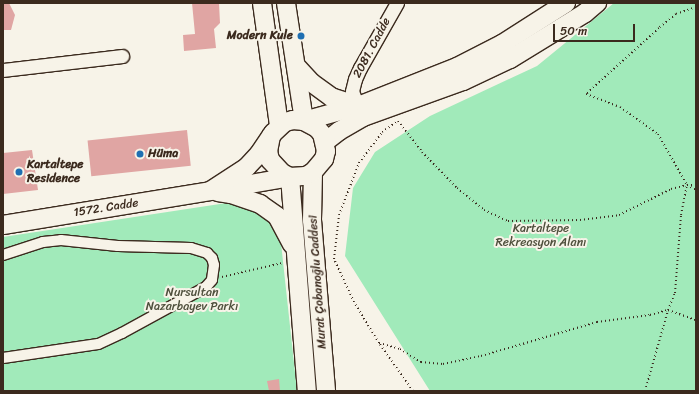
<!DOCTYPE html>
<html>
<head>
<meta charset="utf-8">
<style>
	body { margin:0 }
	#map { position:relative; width:699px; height:394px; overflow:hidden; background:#f7f3e8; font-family:Sriracha,sans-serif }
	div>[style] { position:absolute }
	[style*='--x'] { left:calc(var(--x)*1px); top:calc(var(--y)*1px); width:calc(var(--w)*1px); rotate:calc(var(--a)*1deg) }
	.green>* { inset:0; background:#a1eaba }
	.building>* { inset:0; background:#e0a5a3; transform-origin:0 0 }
	.path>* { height:2px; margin-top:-1px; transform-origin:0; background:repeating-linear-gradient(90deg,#3b2a1e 0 1px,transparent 0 4px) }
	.roads { filter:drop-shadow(1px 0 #3b2a1e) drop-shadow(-1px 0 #3b2a1e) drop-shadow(0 1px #3b2a1e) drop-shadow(0 -1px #3b2a1e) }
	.pedestrian>* { height:10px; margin:-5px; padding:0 5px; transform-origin:5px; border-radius:5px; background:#f7f3e8 }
	.minor>* { height:13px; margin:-6.5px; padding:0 6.5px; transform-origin:6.5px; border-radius:6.5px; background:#f7f3e8 }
	.secondary>* { height:18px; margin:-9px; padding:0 9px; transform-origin:9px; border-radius:9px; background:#f7f3e8 }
	.dots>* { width:11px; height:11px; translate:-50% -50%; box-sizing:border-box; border:2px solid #f7f3e8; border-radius:50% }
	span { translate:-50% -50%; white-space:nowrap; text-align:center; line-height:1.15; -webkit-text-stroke:4px #f7f3e8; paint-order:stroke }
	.poi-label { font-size:12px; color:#3b2a1e; font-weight:700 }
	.right { translate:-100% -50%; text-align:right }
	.left { translate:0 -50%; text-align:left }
	.street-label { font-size:12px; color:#3b2a1e }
	.park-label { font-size:12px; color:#4f503d }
	.frame { position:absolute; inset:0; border:4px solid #3b2a1e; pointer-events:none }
	.scale { position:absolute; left:553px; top:24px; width:82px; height:18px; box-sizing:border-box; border:2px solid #3b2a1e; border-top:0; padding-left:5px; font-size:12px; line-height:14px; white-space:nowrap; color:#3b2a1e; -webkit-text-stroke:3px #f7f3e8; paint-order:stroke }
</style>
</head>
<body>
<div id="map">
	<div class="green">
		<i style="clip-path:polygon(614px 3px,696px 3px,696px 391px,430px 391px,345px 256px,353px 188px,375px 152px,430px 116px,537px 66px)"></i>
		<i style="clip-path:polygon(233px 202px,244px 203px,274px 225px,281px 243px,297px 391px,3px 391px,3px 237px)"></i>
	</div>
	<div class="building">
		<i style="clip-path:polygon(3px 3px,9px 3px,15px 15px,11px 30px,3px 30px)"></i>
		<i style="clip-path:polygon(192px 3px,219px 3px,220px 23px,214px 29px,216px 48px,184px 51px,183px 35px,195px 34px)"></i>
		<i style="left:187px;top:130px;width:36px;height:100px;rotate:84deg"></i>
		<i style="clip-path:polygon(32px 150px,38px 190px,3px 194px,3px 153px)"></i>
		<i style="clip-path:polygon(279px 379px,280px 391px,269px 391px,267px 381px)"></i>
	</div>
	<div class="path">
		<i style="--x:696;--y:7;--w:21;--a:161"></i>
		<i style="--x:676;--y:14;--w:22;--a:141"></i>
		<i style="--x:659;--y:28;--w:98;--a:137.9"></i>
		<i style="--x:586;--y:94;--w:36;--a:21"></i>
		<i style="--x:620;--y:107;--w:47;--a:35.4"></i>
		<i style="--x:658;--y:134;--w:59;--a:60.4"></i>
		<i style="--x:687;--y:185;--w:10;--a:29"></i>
		<i style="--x:222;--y:277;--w:62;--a:-13.1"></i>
		<i style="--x:379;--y:343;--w:22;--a:16"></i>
		<i style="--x:400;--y:349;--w:25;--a:32"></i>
		<i style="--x:421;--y:362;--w:22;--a:5"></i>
		<i style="--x:443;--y:364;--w:39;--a:-12"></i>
		<i style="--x:481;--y:356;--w:121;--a:-16.3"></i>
		<i style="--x:597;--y:322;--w:53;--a:-7.5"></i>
		<i style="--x:650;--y:315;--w:19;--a:-16"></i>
		<i style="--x:668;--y:310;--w:18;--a:-68"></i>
		<i style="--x:675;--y:293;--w:78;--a:-85.6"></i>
		<i style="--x:681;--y:215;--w:31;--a:-79"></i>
		<i style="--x:687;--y:185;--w:9;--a:0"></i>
		<i style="--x:413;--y:391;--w:59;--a:-125.3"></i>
		<i style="--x:379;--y:343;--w:48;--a:-121.4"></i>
		<i style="--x:354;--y:302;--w:47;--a:-114.9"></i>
		<i style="--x:334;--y:259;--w:44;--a:-83.5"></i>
		<i style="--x:339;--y:215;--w:56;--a:-69"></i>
		<i style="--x:359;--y:163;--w:39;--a:-53"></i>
		<i style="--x:382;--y:132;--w:19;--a:-35"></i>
		<i style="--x:398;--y:121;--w:39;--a:52"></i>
		<i style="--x:422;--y:152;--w:50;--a:45.8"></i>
		<i style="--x:457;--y:188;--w:35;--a:39"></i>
		<i style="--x:484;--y:210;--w:26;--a:25"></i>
		<i style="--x:508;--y:221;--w:72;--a:-0.8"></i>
		<i style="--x:580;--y:220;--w:39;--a:-7"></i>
		<i style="--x:619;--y:215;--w:58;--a:-26.6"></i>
		<i style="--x:671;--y:189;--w:16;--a:-14"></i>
		<i style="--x:645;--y:391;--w:84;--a:-74.1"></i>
		<i style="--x:668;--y:310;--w:30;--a:20"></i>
	</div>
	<div class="roads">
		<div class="pedestrian">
			<i style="--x:3;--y:255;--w:42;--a:-18"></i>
			<i style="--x:43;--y:242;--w:18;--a:-6"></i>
			<i style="--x:61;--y:240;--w:57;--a:6"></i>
			<i style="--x:118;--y:246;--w:73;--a:1.6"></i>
			<i style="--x:191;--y:248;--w:17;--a:17"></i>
			<i style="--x:207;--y:253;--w:7;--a:45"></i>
			<i style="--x:212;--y:258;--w:7;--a:74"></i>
			<i style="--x:214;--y:265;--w:15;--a:98"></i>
			<i style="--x:212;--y:280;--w:9;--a:131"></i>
			<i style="--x:206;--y:287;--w:96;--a:151.3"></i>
			<i style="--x:122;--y:333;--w:26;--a:155"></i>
			<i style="--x:98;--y:344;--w:96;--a:171.6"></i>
		</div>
		<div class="minor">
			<i style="--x:3;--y:70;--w:120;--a:-6.7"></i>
			<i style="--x:360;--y:112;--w:22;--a:-111"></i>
			<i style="--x:352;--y:91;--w:12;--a:-76"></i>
			<i style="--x:355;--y:79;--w:12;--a:-66"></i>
			<i style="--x:360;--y:68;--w:75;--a:-60.4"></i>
		</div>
		<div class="secondary">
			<i style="--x:262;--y:3;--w:124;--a:82.1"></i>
			<i style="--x:286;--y:3;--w:119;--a:81.3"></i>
			<i style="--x:296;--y:66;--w:23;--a:47"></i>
			<i style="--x:312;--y:83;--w:24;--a:36"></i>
			<i style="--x:331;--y:97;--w:28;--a:18"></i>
			<i style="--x:304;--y:121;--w:56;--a:-15.5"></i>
			<i style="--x:358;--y:106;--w:106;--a:-21.5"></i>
			<i style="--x:457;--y:67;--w:51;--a:-27.1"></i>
			<i style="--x:502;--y:44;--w:76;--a:-32.6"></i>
			<i style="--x:271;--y:136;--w:15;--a:101"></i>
			<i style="--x:268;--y:151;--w:9;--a:77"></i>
			<i style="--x:270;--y:160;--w:18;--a:47"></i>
			<i style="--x:282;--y:173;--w:9;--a:27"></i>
			<i style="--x:325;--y:142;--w:18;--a:-38"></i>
			<i style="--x:339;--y:131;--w:28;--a:-30"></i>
			<i style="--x:363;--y:117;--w:106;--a:-19.8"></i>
			<i style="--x:463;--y:81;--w:52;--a:-25.1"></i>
			<i style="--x:510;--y:59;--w:88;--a:-31.5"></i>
			<i style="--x:585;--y:13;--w:16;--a:-40"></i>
			<i style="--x:313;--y:172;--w:48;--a:91.2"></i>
			<i style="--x:312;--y:220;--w:172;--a:85.3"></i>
			<i style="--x:290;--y:177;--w:215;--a:85.5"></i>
			<i style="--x:218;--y:192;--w:13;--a:9"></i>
			<i style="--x:231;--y:194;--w:31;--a:19"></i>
			<i style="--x:260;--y:204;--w:21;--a:35"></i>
			<i style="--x:277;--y:216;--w:32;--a:62"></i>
			<i style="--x:3;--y:225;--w:210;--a:-9.3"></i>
			<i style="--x:210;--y:191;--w:81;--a:-9.9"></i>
			<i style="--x:290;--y:177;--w:16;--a:-4"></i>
			<i style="--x:306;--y:176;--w:8;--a:-30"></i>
			<i style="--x:313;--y:172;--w:17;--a:-50"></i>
			<i style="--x:324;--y:159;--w:8;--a:-76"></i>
			<i style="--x:326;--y:151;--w:17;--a:-103"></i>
			<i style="--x:322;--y:134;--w:8;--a:-130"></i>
			<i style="--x:317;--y:128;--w:15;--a:-152"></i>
			<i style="--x:304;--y:121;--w:11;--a:-175"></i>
			<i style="--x:293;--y:120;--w:8;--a:166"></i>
			<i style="--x:285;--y:122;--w:16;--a:137"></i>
			<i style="--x:273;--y:133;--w:25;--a:124"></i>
			<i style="--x:259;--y:154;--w:18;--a:133"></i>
			<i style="--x:247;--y:167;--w:44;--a:147"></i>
		</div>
	</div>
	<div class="dots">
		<i style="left:301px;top:36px;background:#1f6fb2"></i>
		<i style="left:140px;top:154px;background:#1f6fb2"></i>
		<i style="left:19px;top:172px;background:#1f6fb2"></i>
	</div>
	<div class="poi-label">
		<span class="right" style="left:293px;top:36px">Modern Kule</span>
		<span class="left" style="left:148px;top:154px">Hüma</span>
		<span class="left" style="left:27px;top:172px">Kartaltepe<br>Residence</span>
	</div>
	<div class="street-label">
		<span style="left:372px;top:48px;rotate:-62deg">2081. Cadde</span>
		<span style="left:106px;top:208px;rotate:-9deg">1572. Cadde</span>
		<span style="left:318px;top:282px;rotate:-94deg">Murat Çobanoğlu Caddesi</span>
	</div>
	<div class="park-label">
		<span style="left:541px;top:236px">Kartaltepe<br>Rekreasyon Alanı</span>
		<span style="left:192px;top:300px">Nursultan<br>Nazarbayev Parkı</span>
	</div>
	<div class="frame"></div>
	<div class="scale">50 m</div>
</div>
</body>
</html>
